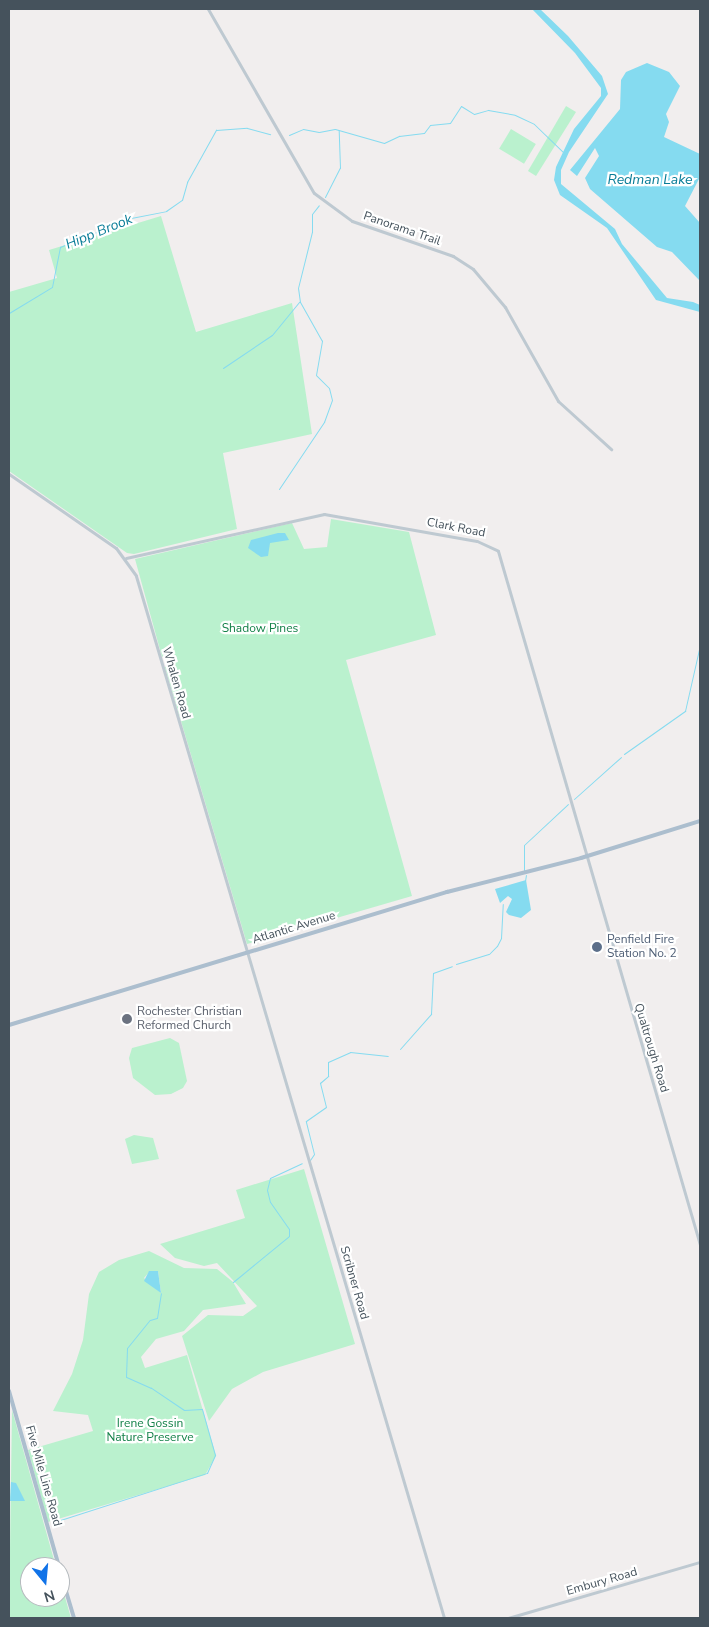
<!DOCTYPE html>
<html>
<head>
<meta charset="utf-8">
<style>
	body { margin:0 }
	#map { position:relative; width:709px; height:1627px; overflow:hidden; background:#f1eeee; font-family:"Nunito Sans",sans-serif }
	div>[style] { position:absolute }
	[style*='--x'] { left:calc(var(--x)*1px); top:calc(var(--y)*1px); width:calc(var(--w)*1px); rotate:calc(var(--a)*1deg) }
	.green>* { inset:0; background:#baf1ce; transform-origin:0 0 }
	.water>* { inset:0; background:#85dbf0 }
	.stream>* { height:1px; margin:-0.5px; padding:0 0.5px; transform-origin:0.5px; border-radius:0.5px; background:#85dbf0 }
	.minor>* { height:3px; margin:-1.5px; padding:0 1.5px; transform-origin:1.5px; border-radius:1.5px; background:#bec9d1 }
	.major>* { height:4px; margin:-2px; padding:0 2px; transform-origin:2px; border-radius:2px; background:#acbece }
	.dots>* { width:14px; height:14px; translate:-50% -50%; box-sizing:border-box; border:2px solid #fff; border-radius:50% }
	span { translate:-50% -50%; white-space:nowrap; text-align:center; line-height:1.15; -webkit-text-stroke:4.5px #fff; paint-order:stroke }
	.street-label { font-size:12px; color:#45525c }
	.park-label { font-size:12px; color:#138148 }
	.service-label { font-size:12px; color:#4e5e75 }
	.left { translate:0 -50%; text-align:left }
	.worship-label { font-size:12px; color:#5b616d }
	.water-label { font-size:14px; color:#087c97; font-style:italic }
	.frame { position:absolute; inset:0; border:10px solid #45525c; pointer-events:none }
	.north { position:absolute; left:20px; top:1557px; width:50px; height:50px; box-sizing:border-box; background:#fff; border:1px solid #b5babe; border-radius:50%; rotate:163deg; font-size:14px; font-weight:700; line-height:20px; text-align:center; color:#45525c }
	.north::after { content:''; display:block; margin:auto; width:18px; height:22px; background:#1173e8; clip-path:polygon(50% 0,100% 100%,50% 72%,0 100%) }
</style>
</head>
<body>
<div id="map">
	<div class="green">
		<i style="clip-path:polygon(566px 106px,576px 112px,536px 176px,528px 171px)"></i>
		<i style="left:511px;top:129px;width:29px;height:23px;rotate:31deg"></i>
		<i style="clip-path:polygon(161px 216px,196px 332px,292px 303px,312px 434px,223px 453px,237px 529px,134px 554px,127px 553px,9px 471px,9px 292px,57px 278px,49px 250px)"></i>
		<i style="clip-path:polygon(331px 519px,409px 532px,436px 635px,346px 660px,412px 896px,247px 944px,165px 667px,173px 664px,170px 655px,162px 657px,135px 559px,292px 523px,304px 549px,327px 547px)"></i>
		<i style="clip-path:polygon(170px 1038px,179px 1043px,187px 1081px,183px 1088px,171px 1094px,155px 1095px,133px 1078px,129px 1058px,132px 1048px)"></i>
		<i style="clip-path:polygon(134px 1135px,153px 1138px,159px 1159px,132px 1164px,125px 1139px)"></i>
		<i style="clip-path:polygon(304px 1169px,355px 1344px,263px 1372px,232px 1389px,209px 1421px,182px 1336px,208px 1315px,243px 1316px,257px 1306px,217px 1263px,204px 1266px,175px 1258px,160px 1244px,245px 1218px,236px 1190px)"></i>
		<i style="clip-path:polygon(evenodd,149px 1251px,184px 1268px,217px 1269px,233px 1282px,246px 1304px,203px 1310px,184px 1331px,156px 1339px,141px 1357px,145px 1368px,187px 1355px,216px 1456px,205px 1475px,48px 1522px,28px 1450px,93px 1431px,88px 1415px,53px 1411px,72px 1374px,83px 1340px,89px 1294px,99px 1272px,119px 1260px,149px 1251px,150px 1271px,158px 1271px,161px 1293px,144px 1278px,150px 1271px)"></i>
		<i style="clip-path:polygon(12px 1410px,56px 1567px,30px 1567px,30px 1597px,60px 1597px,60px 1580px,71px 1618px,9px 1618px)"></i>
	</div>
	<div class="water">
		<i style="clip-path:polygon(532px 9px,540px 9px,568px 36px,602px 76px,608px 94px,569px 152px,561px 170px,561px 184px,615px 229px,622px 244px,667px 298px,693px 302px,700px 305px,700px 312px,656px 300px,607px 228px,560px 195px,554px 180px,556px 167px,574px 129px,601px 96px,601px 88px,575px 53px)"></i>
		<i style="clip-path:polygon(647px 63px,669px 72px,680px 86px,666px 114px,669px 122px,664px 137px,700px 154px,700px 177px,685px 206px,700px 223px,700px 281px,672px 252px,657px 247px,590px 189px,585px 178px,599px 156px,595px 148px,577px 176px,570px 170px,620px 109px,621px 80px,626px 72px)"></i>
		<i style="clip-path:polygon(278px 533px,285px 533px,289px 540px,270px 543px,268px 556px,261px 557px,248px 548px,251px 540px)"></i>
		<i style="clip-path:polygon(526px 880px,531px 910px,521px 918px,509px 915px,506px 912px,512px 899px,508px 896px,500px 903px,495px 889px)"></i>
		<i style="clip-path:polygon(149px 1271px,158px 1271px,161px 1293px,144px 1281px)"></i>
		<i style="clip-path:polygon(11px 1482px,16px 1483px,25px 1501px,10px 1501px)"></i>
	</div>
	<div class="stream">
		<i style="--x:289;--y:135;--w:15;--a:-23"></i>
		<i style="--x:303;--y:129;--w:16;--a:11"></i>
		<i style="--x:319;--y:132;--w:16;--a:-11"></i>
		<i style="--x:335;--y:129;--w:51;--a:15.9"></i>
		<i style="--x:384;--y:143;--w:17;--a:-25"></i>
		<i style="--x:399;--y:136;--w:25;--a:-7"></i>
		<i style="--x:424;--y:133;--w:10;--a:-53"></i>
		<i style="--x:430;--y:125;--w:20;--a:-6"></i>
		<i style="--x:450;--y:123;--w:20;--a:-57"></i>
		<i style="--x:461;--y:106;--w:15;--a:32"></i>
		<i style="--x:474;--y:114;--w:15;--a:-16"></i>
		<i style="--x:488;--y:110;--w:27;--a:10"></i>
		<i style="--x:515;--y:115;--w:21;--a:25"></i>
		<i style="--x:534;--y:124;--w:43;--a:44.1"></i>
		<i style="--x:325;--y:197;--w:33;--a:-63"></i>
		<i style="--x:340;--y:168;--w:38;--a:-92"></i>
		<i style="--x:9;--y:313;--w:50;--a:-31.2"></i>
		<i style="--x:52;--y:287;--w:41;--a:-78.7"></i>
		<i style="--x:60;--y:247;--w:77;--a:-22.2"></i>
		<i style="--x:131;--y:218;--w:36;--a:-11"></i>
		<i style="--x:166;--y:211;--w:19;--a:-35"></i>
		<i style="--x:182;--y:200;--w:19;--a:-74"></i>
		<i style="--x:187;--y:182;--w:60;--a:-60.9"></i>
		<i style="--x:216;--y:130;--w:31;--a:-4"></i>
		<i style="--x:247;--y:128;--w:24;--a:15"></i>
		<i style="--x:223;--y:368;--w:59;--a:-34"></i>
		<i style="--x:272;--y:335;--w:43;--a:-50.7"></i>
		<i style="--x:279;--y:489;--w:81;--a:-56.1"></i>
		<i style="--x:324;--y:422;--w:23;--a:-70"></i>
		<i style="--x:332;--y:400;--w:12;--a:-104"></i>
		<i style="--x:329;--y:388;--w:18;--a:-135"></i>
		<i style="--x:316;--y:375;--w:35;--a:-80"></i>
		<i style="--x:322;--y:341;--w:45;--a:-119.4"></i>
		<i style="--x:300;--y:302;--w:14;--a:-98"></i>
		<i style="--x:298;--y:288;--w:58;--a:-76"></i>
		<i style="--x:312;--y:232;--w:18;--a:-90"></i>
		<i style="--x:312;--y:214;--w:11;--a:-52"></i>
		<i style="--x:624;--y:754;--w:75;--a:-35.2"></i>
		<i style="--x:685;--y:711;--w:68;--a:-77.2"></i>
		<i style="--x:574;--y:799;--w:63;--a:-41.8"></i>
		<i style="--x:524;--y:870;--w:25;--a:-90"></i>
		<i style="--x:524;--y:845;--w:60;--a:-43"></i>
		<i style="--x:525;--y:881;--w:6;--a:-81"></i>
		<i style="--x:456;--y:964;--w:34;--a:-17"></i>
		<i style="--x:489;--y:954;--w:11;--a:-45"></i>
		<i style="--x:497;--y:946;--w:9;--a:-63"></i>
		<i style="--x:501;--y:938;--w:34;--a:-87"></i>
		<i style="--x:400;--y:1049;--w:47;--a:-48.5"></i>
		<i style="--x:431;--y:1014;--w:41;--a:-87.2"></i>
		<i style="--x:433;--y:973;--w:20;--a:-20"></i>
		<i style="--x:310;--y:1160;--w:7;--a:-56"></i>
		<i style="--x:314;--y:1154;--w:34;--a:-104"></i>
		<i style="--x:306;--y:1121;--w:24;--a:-35"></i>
		<i style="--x:326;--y:1107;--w:25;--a:-104"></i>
		<i style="--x:320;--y:1083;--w:11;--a:-41"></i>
		<i style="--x:328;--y:1076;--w:14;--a:-90"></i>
		<i style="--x:328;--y:1062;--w:24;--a:-24"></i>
		<i style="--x:350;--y:1052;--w:38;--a:6"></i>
		<i style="--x:233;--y:1282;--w:72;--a:-39.4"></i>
		<i style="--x:289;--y:1236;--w:7;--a:-90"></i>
		<i style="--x:289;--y:1229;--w:33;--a:-125"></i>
		<i style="--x:270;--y:1202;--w:12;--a:-104"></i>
		<i style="--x:267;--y:1190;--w:12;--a:-76"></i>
		<i style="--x:270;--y:1178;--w:35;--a:-25"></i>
		<i style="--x:51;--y:1523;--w:164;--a:-17.8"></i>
		<i style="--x:207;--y:1473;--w:20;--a:-66"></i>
		<i style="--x:215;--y:1455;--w:48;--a:-105.8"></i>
		<i style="--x:202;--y:1409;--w:18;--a:177"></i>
		<i style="--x:184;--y:1410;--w:40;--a:-146"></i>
		<i style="--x:151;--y:1388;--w:27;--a:-156"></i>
		<i style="--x:126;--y:1377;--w:29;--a:-88"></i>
		<i style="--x:127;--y:1348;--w:36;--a:-51"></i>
		<i style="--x:150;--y:1320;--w:7;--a:-16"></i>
		<i style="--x:157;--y:1318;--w:25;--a:-81"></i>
	</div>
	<div class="minor">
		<i style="--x:208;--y:9;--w:212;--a:60.1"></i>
		<i style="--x:314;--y:193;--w:47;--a:36.4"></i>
		<i style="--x:352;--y:221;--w:107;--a:19.1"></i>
		<i style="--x:453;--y:256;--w:24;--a:33"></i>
		<i style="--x:473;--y:269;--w:50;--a:49.9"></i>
		<i style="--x:505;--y:307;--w:108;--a:60.6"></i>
		<i style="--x:558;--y:401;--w:72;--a:42.2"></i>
		<i style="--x:9;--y:474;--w:130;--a:34.7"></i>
		<i style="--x:116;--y:548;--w:34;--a:54"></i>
		<i style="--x:136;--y:576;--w:1087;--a:73.53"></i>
		<i style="--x:126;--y:558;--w:203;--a:-12.5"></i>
		<i style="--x:324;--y:514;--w:155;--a:10"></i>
		<i style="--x:477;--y:541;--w:23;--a:25"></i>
		<i style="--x:498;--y:551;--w:723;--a:73.77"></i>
		<i style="--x:508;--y:1618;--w:200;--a:-16.3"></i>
	</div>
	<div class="major">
		<i style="--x:9;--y:1025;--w:458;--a:-16.9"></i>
		<i style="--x:447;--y:892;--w:138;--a:-14.2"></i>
		<i style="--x:581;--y:858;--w:125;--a:-17.3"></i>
		<i style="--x:9;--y:1391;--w:183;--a:74.1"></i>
		<i style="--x:60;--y:1571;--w:49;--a:73.4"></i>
	</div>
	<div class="dots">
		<i style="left:597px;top:947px;background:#5c6f8a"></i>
		<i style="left:127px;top:1019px;background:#6b7280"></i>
	</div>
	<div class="street-label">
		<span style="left:402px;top:229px;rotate:19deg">Panorama Trail</span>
		<span style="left:456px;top:528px;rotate:11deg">Clark Road</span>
		<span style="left:176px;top:683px;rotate:74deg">Whalen Road</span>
		<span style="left:294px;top:928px;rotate:-17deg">Atlantic Avenue</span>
		<span style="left:651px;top:1048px;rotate:73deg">Qualtrough Road</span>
		<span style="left:354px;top:1283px;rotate:74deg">Scribner Road</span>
		<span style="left:43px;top:1476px;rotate:74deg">Five Mile Line Road</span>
		<span style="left:602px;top:1582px;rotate:-16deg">Embury Road</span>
	</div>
	<div class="park-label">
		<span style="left:260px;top:629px">Shadow Pines</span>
		<span style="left:150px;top:1431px">Irene Gossin<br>Nature Preserve</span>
	</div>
	<div class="service-label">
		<span class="left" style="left:607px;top:947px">Penfield Fire<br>Station No. 2</span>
	</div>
	<div class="worship-label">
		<span class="left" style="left:137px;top:1019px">Rochester Christian<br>Reformed Church</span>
	</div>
	<div class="water-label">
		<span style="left:650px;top:180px">Redman Lake</span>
		<span style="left:99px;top:232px;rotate:-22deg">Hipp Brook</span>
	</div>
	<div class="frame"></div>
	<div class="north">N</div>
</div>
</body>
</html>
